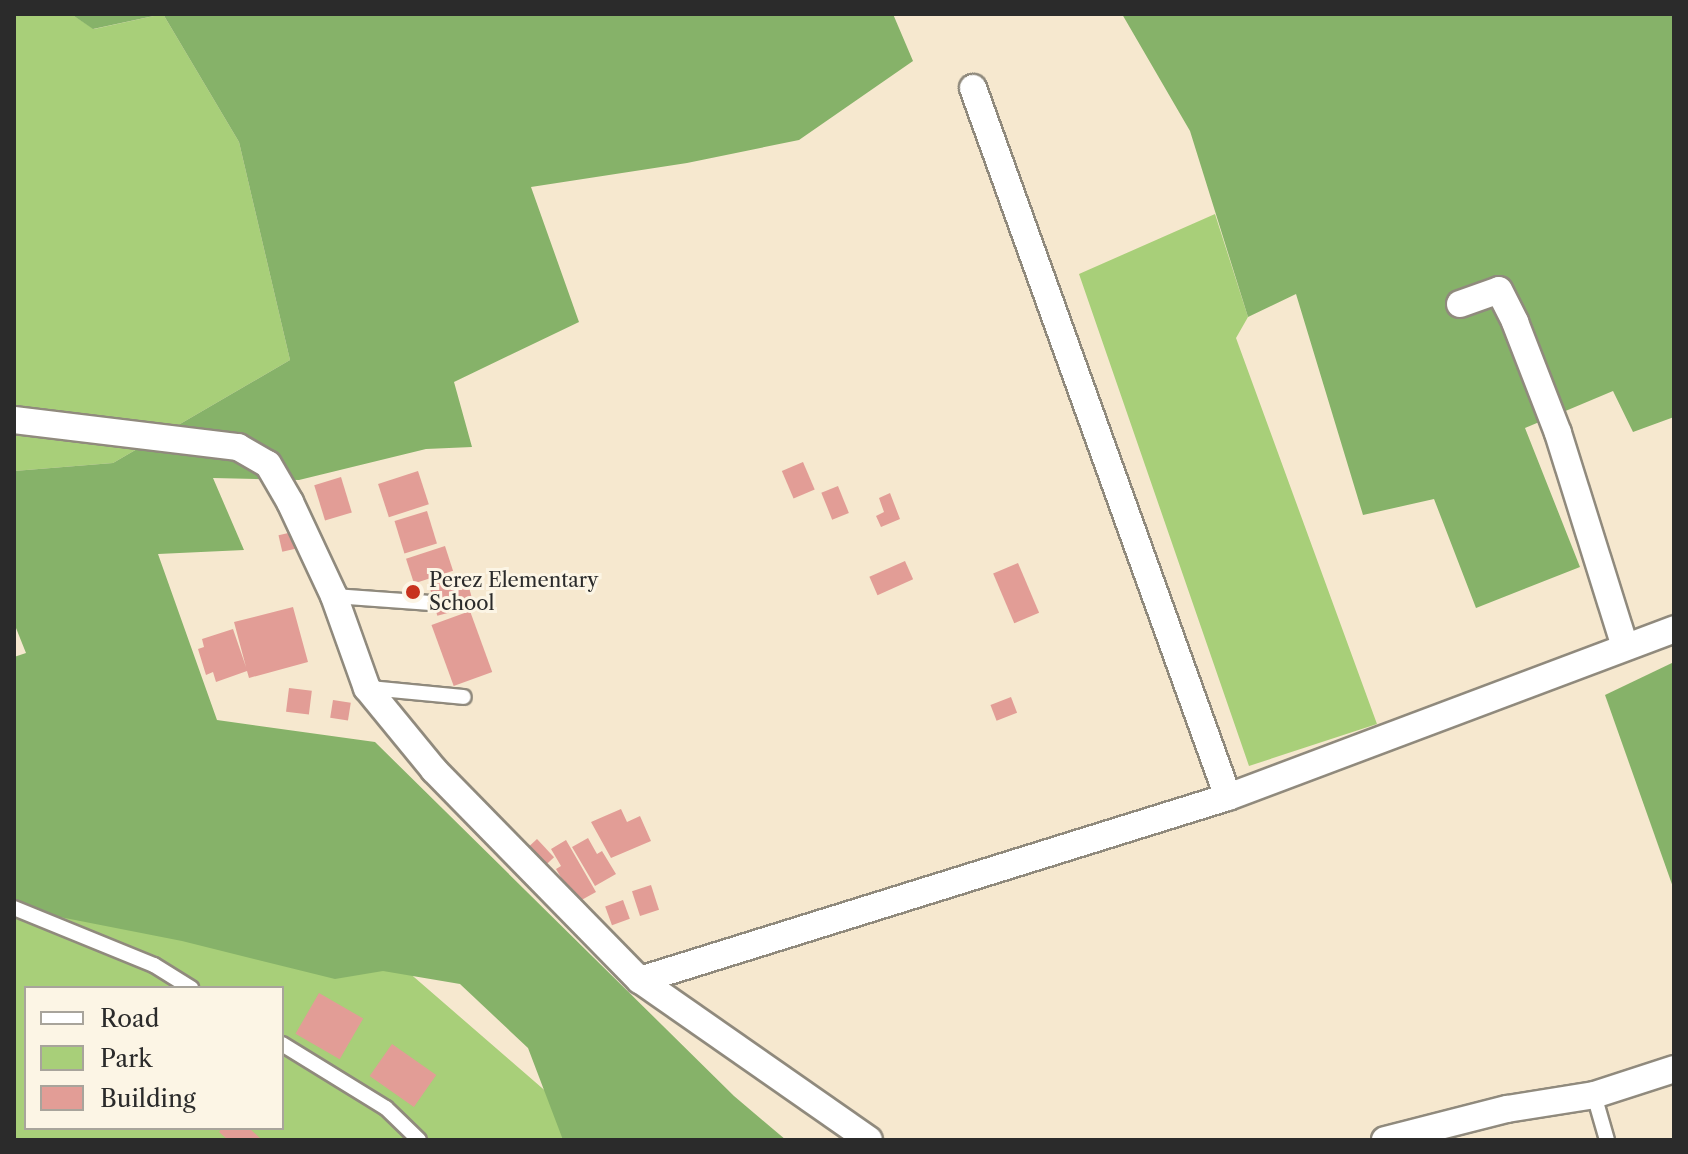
<!DOCTYPE html>
<html>
<head>
<meta charset="utf-8">
<style>
	body { margin:0 }
	#map { position:relative; width:1688px; height:1154px; overflow:hidden; background:#f6e8cf; font-family:"Libre Caslon Text",serif }
	div>[style] { position:absolute }
	[style*='--x'] { left:calc(var(--x)*1px); top:calc(var(--y)*1px); width:calc(var(--w)*1px); rotate:calc(var(--a)*1deg) }
	.green>* { inset:0; background:#a8cf79 }
	.forest>* { inset:0; background:#86b269 }
	.building>* { inset:0; background:#e29d96; transform-origin:0 0 }
	.roads { filter:drop-shadow(2px 0 #908a7d) drop-shadow(-2px 0 #908a7d) drop-shadow(0 2px #908a7d) drop-shadow(0 -2px #908a7d) }
	.lane>* { height:14px; margin:-7px; padding:0 7px; transform-origin:7px; border-radius:7px; background:#fff }
	.street>* { height:26px; margin:-13px; padding:0 13px; transform-origin:13px; border-radius:13px; background:#fff }
	.dots>* { width:22px; height:22px; translate:-50% -50%; box-sizing:border-box; border:4px solid #fcf5e5; border-radius:50% }
	span { translate:-50% -50%; white-space:nowrap; text-align:center; line-height:1.15; -webkit-text-stroke:6px #fcf5e5; paint-order:stroke }
	.poi-label { font-size:20px; color:#2b2b2b }
	.left { translate:0 -50%; text-align:left }
	.frame { position:absolute; inset:0; border:16px solid #2b2b2b; pointer-events:none }
	.legend { position:absolute; left:24px; top:986px; width:260px; height:144px; box-sizing:border-box; background:#fcf5e5; border:2px solid #a8a49b; margin:0; padding:10px 14px; list-style:none; font-size:24px; color:#2b2b2b }
	.legend li { display:flex; align-items:center; gap:16px; height:40px }
	.legend b { width:40px; border:2px solid #a8a49b }
</style>
</head>
<body>
<div id="map">
	<div class="green">
		<i style="clip-path:polygon(14px 14px,71px 14px,94px 29px,163px 14px,239px 142px,290px 360px,113px 463px,14px 471px)"></i>
		<i style="clip-path:polygon(1215px 214px,1248px 317px,1236px 338px,1377px 724px,1249px 766px,1079px 274px)"></i>
		<i style="clip-path:polygon(evenodd,14px 872px,369px 938px,602px 1140px,14px 1140px,14px 872px,26px 988px,282px 988px,282px 1128px,26px 1128px,26px 988px)"></i>
	</div>
	<div class="forest">
		<i style="clip-path:polygon(71px 14px,893px 14px,913px 61px,799px 140px,687px 163px,531px 187px,579px 322px,454px 382px,472px 447px,426px 449px,299px 480px,213px 478px,244px 550px,158px 554px,217px 720px,375px 742px,734px 1096px,786px 1140px,563px 1140px,528px 1048px,460px 984px,383px 971px,335px 979px,182px 941px,14px 908px,14px 657px,26px 653px,14px 623px,14px 471px,113px 463px,290px 360px,239px 142px,163px 14px,93px 29px)"></i>
		<i style="clip-path:polygon(1122px 14px,1674px 14px,1674px 417px,1633px 432px,1613px 391px,1525px 428px,1580px 567px,1476px 608px,1434px 499px,1363px 515px,1296px 294px,1248px 317px,1190px 131px)"></i>
		<i style="clip-path:polygon(1674px 662px,1674px 890px,1605px 695px)"></i>
	</div>
	<div class="building">
		<i style="left:803px;top:462px;width:30px;height:23px;rotate:67deg"></i>
		<i style="left:418px;top:471px;width:35px;height:42px;rotate:72deg"></i>
		<i style="left:341px;top:477px;width:37px;height:28px;rotate:73deg"></i>
		<i style="left:838px;top:486px;width:29px;height:18px;rotate:68deg"></i>
		<i style="clip-path:polygon(890px 493px,900px 519px,881px 527px,876px 516px,884px 512px,879px 498px)"></i>
		<i style="left:427px;top:511px;width:34px;height:34px;rotate:73deg"></i>
		<i style="left:297px;top:531px;width:17px;height:19px;rotate:77deg"></i>
		<i style="left:445px;top:546px;width:26px;height:41px;rotate:72deg"></i>
		<i style="left:905px;top:561px;width:20px;height:39px;rotate:66deg"></i>
		<i style="left:1018px;top:563px;width:54px;height:27px;rotate:67deg"></i>
		<i style="left:466px;top:576px;width:31px;height:38px;rotate:75deg"></i>
		<i style="clip-path:polygon(293px 607px,308px 662px,249px 678px,247px 671px,216px 682px,213px 672px,206px 675px,198px 649px,204px 647px,202px 639px,233px 629px,246px 667px,234px 622px)"></i>
		<i style="left:470px;top:611px;width:65px;height:41px;rotate:70deg"></i>
		<i style="left:289px;top:688px;width:23px;height:24px;rotate:7deg"></i>
		<i style="left:1011px;top:697px;width:17px;height:22px;rotate:69deg"></i>
		<i style="left:333px;top:700px;width:18px;height:18px;rotate:9deg"></i>
		<i style="clip-path:polygon(621px 809px,627px 822px,640px 816px,651px 841px,611px 858px,591px 822px)"></i>
		<i style="clip-path:polygon(588px 838px,597px 854px,602px 851px,616px 874px,595px 886px,572px 847px)"></i>
		<i style="left:537px;top:839px;width:25px;height:21px;rotate:47deg"></i>
		<i style="clip-path:polygon(566px 840px,596px 892px,576px 903px,556px 869px,561px 866px,551px 849px)"></i>
		<i style="left:651px;top:885px;width:26px;height:20px;rotate:72deg"></i>
		<i style="left:623px;top:900px;width:20px;height:19px;rotate:70deg"></i>
		<i style="left:319px;top:993px;width:51px;height:47px;rotate:30deg"></i>
		<i style="left:392px;top:1044px;width:54px;height:39px;rotate:35deg"></i>
		<i style="clip-path:polygon(222px 1128px,249px 1128px,262px 1140px,228px 1140px,219px 1132px)"></i>
	</div>
	<div class="roads">
		<div class="lane">
			<i style="--x:334;--y:596;--w:97;--a:4.1"></i>
			<i style="--x:369;--y:688;--w:95;--a:5.4"></i>
			<i style="--x:14;--y:908;--w:151;--a:22.2"></i>
			<i style="--x:154;--y:965;--w:44;--a:31.9"></i>
			<i style="--x:282;--y:1044;--w:122;--a:31.6"></i>
			<i style="--x:386;--y:1108;--w:46;--a:44.1"></i>
			<i style="--x:1594;--y:1095;--w:47;--a:73.9"></i>
		</div>
		<div class="street">
			<i style="--x:973;--y:88;--w:753;--a:70.22"></i>
			<i style="--x:1460;--y:304;--w:41;--a:-19.7"></i>
			<i style="--x:1499;--y:290;--w:36;--a:63"></i>
			<i style="--x:1515;--y:322;--w:119;--a:68.8"></i>
			<i style="--x:1558;--y:433;--w:224;--a:72.6"></i>
			<i style="--x:14;--y:420;--w:226;--a:6.9"></i>
			<i style="--x:238;--y:447;--w:34;--a:30"></i>
			<i style="--x:268;--y:464;--w:44;--a:59.9"></i>
			<i style="--x:290;--y:502;--w:104;--a:64.9"></i>
			<i style="--x:334;--y:596;--w:98;--a:70.3"></i>
			<i style="--x:367;--y:688;--w:106;--a:50.7"></i>
			<i style="--x:434;--y:770;--w:294;--a:45.6"></i>
			<i style="--x:640;--y:980;--w:279;--a:34.9"></i>
			<i style="--x:640;--y:980;--w:616;--a:-17.29"></i>
			<i style="--x:1228;--y:797;--w:477;--a:-20.6"></i>
			<i style="--x:1385;--y:1140;--w:126;--a:-14.3"></i>
			<i style="--x:1507;--y:1109;--w:88;--a:-9.1"></i>
			<i style="--x:1594;--y:1095;--w:84;--a:-18"></i>
		</div>
	</div>
	<div class="dots">
		<i style="left:413px;top:592px;background:#c8321e"></i>
	</div>
	<div class="poi-label">
		<span class="left" style="left:429px;top:592px">Perez Elementary<br>School</span>
	</div>
	<div class="frame"></div>
	<ul class="legend">
	<li><b style="height:10px;background:#fff"></b>Road</li>
	<li><b style="height:22px;background:#a8cf79"></b>Park</li>
	<li><b style="height:22px;background:#e29d96"></b>Building</li>
	</ul>
</div>
</body>
</html>
